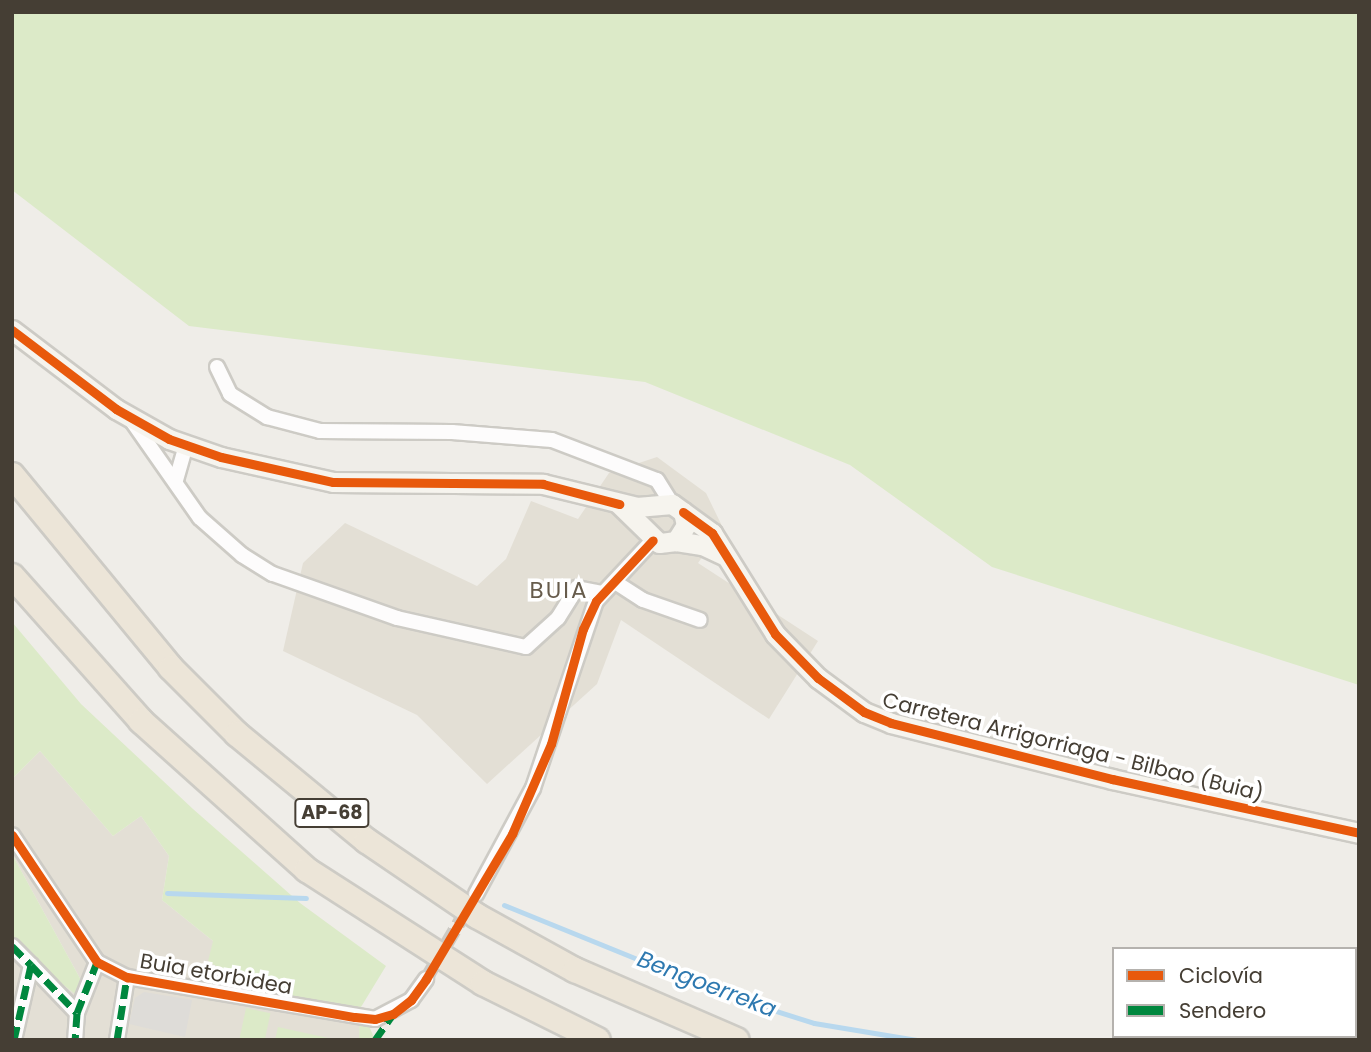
<!DOCTYPE html>
<html>
<head>
<meta charset="utf-8">
<style>
	body { margin:0 }
	#map { position:relative; width:1371px; height:1052px; overflow:hidden; background:#efede8; font-family:Poppins,sans-serif }
	div>[style] { position:absolute }
	[style*='--x'] { left:calc(var(--x)*1px); top:calc(var(--y)*1px); width:calc(var(--w)*1px); rotate:calc(var(--a)*1deg) }
	.residential>* { inset:0; background:#e3dfd5 }
	.green>* { inset:0; background:#dceac8; transform-origin:0 0 }
	.parking>* { inset:0; background:#dedcd8 }
	.stream>* { height:5px; margin:-2.5px; padding:0 2.5px; transform-origin:2.5px; border-radius:2.5px; background:#b8d8ee }
	.street-tunnel>* { height:14px; margin-top:-7px; transform-origin:0; background:repeating-linear-gradient(90deg,#cdcac4 0 14px,transparent 0 21px) }
	.roads { filter:drop-shadow(2px 0 #cdcbc5) drop-shadow(-2px 0 #cdcbc5) drop-shadow(0 2px #cdcbc5) drop-shadow(0 -2px #cdcbc5) }
	.street>* { height:14px; margin:-7px; padding:0 7px; transform-origin:7px; border-radius:7px; background:#fdfcfc }
	.secondary>* { height:19px; margin:-9.5px; padding:0 9.5px; transform-origin:9.5px; border-radius:9.5px; background:#f6f4ee }
	.highway>* { height:24px; margin:-12px; padding:0 12px; transform-origin:12px; border-radius:12px; background:#ece5d8 }
	.quiet>* { height:7px; margin-top:-3.5px; transform-origin:0; background:repeating-linear-gradient(90deg,#00873e 0 14px,transparent 0 21px) }
	.cycleway>* { height:9px; margin:-4.5px; padding:0 4.5px; transform-origin:4.5px; border-radius:4.5px; background:#e8590c }
	span { translate:-50% -50%; white-space:nowrap; text-align:center; line-height:1.15; -webkit-text-stroke:7px #fff; paint-order:stroke }
	.shield-label span { padding:2px 5px; background:#fff; border:2px solid; border-radius:5px; -webkit-text-stroke-width:0 }
	.shield-label { font-size:19px; color:#453e34; font-weight:700 }
	.street-label { font-size:21px; color:#453e34 }
	.neighbourhood-label { font-size:23px; color:#675c4c; letter-spacing:2px }
	.water-label { font-size:23px; color:#2e79b0; font-style:italic }
	.frame { position:absolute; inset:0; border:14px solid #453e34; pointer-events:none }
	.legend { position:absolute; left:1112px; top:947px; width:245px; height:91px; box-sizing:border-box; background:#fff; border:2px solid #b5b2ae; margin:0; padding:9px 12px; list-style:none; font-size:21px; color:#453e34 }
	.legend li { display:flex; align-items:center; gap:14px; height:35px }
	.legend b { width:35px; border:2px solid #b5b2ae }
</style>
</head>
<body>
<div id="map">
	<div class="residential">
		<i style="clip-path:polygon(657px 457px,706px 493px,723px 528px,698px 563px,818px 641px,769px 719px,621px 620px,597px 684px,487px 784px,417px 715px,283px 651px,303px 563px,345px 523px,477px 586px,506px 559px,531px 501px,578px 519px,609px 473px)"></i>
		<i style="clip-path:polygon(40px 751px,113px 836px,141px 816px,169px 856px,162px 900px,213px 941px,257px 991px,361px 1007px,359px 1040px,12px 1040px,12px 945px,75px 994px,82px 982px,12px 854px,12px 779px)"></i>
	</div>
	<div class="green">
		<i style="clip-path:polygon(12px 12px,1359px 12px,1359px 685px,992px 567px,850px 465px,645px 382px,189px 326px,12px 190px)"></i>
		<i style="clip-path:polygon(12px 622px,81px 704px,193px 809px,300px 903px,386px 966px,361px 1007px,375px 1040px,359px 1040px,360px 1007px,257px 991px,208px 961px,213px 941px,162px 900px,169px 856px,141px 816px,113px 836px,40px 751px,12px 779px)"></i>
		<i style="clip-path:polygon(12px 854px,82px 982px,75px 994px,12px 945px)"></i>
		<i style="left:246px;top:1008px;width:25px;height:31px;rotate:12deg"></i>
		<i style="clip-path:polygon(278px 1027px,337px 1040px,275px 1040px)"></i>
	</div>
	<div class="parking">
		<i style="clip-path:polygon(144px 992px,192px 1000px,185px 1037px,129px 1024px,135px 998px)"></i>
	</div>
	<div class="stream">
		<i style="--x:167;--y:893;--w:139;--a:2.1"></i>
		<i style="--x:504;--y:905;--w:240;--a:22.1"></i>
		<i style="--x:726;--y:995;--w:92;--a:17.7"></i>
		<i style="--x:814;--y:1023;--w:104;--a:9.4"></i>
	</div>
	<div class="street-tunnel">
		<i style="--x:426;--y:979;--w:87;--a:-59.6"></i>
	</div>
	<div class="roads">
		<div class="street">
			<i style="--x:217;--y:367;--w:30;--a:64"></i>
			<i style="--x:230;--y:394;--w:44;--a:31.9"></i>
			<i style="--x:267;--y:417;--w:55;--a:14.8"></i>
			<i style="--x:320;--y:431;--w:132;--a:0.4"></i>
			<i style="--x:452;--y:432;--w:100;--a:4.6"></i>
			<i style="--x:552;--y:440;--w:112;--a:20.9"></i>
			<i style="--x:657;--y:480;--w:28;--a:58"></i>
			<i style="--x:132;--y:421;--w:118;--a:55"></i>
			<i style="--x:200;--y:518;--w:56;--a:41.4"></i>
			<i style="--x:242;--y:555;--w:36;--a:32"></i>
			<i style="--x:273;--y:574;--w:132;--a:19.5"></i>
			<i style="--x:397;--y:618;--w:132;--a:12.7"></i>
			<i style="--x:526;--y:647;--w:43;--a:-42.2"></i>
			<i style="--x:558;--y:618;--w:36;--a:-58"></i>
			<i style="--x:577;--y:588;--w:25;--a:11"></i>
			<i style="--x:176;--y:480;--w:36;--a:-74"></i>
			<i style="--x:615;--y:582;--w:33;--a:33"></i>
			<i style="--x:643;--y:600;--w:60;--a:19.3"></i>
			<i style="--x:12;--y:835;--w:153;--a:56.2"></i>
			<i style="--x:97;--y:962;--w:34;--a:27"></i>
			<i style="--x:127;--y:977;--w:252;--a:9.6"></i>
			<i style="--x:375;--y:1019;--w:41;--a:-27.8"></i>
			<i style="--x:411;--y:1000;--w:26;--a:-54"></i>
			<i style="--x:476;--y:894;--w:120;--a:-61.7"></i>
			<i style="--x:533;--y:788;--w:197;--a:-71.4"></i>
			<i style="--x:596;--y:601;--w:83;--a:-46.9"></i>
			<i style="--x:12;--y:946;--w:27;--a:45"></i>
			<i style="--x:31;--y:965;--w:77;--a:102.8"></i>
			<i style="--x:31;--y:965;--w:66;--a:46.2"></i>
			<i style="--x:77;--y:1013;--w:27;--a:94"></i>
			<i style="--x:77;--y:1013;--w:55;--a:-68.6"></i>
			<i style="--x:117;--y:1040;--w:64;--a:-81"></i>
		</div>
		<div class="secondary">
			<i style="--x:12;--y:330;--w:131;--a:37.2"></i>
			<i style="--x:116;--y:409;--w:61;--a:29.5"></i>
			<i style="--x:169;--y:439;--w:55;--a:19.1"></i>
			<i style="--x:221;--y:457;--w:115;--a:12.6"></i>
			<i style="--x:333;--y:482;--w:210;--a:0.5"></i>
			<i style="--x:543;--y:484;--w:97;--a:13.7"></i>
			<i style="--x:637;--y:507;--w:35;--a:-5"></i>
			<i style="--x:672;--y:504;--w:14;--a:36"></i>
			<i style="--x:683;--y:512;--w:13;--a:77"></i>
			<i style="--x:686;--y:525;--w:19;--a:122"></i>
			<i style="--x:676;--y:541;--w:17;--a:173"></i>
			<i style="--x:659;--y:543;--w:56;--a:-135.7"></i>
			<i style="--x:683;--y:512;--w:36;--a:36"></i>
			<i style="--x:712;--y:533;--w:119;--a:58"></i>
			<i style="--x:775;--y:634;--w:62;--a:45.7"></i>
			<i style="--x:818;--y:678;--w:57;--a:36.5"></i>
			<i style="--x:864;--y:712;--w:29;--a:22"></i>
			<i style="--x:891;--y:723;--w:228;--a:14.2"></i>
			<i style="--x:1112;--y:779;--w:253;--a:12.3"></i>
			<i style="--x:676;--y:541;--w:26;--a:9"></i>
			<i style="--x:702;--y:545;--w:23;--a:25"></i>
		</div>
		<div class="highway">
			<i style="--x:12;--y:475;--w:250;--a:50.5"></i>
			<i style="--x:171;--y:668;--w:93;--a:45"></i>
			<i style="--x:237;--y:734;--w:168;--a:39.5"></i>
			<i style="--x:367;--y:841;--w:133;--a:34.3"></i>
			<i style="--x:477;--y:916;--w:112;--a:28.9"></i>
			<i style="--x:575;--y:970;--w:176;--a:23.4"></i>
			<i style="--x:12;--y:576;--w:194;--a:48.3"></i>
			<i style="--x:141;--y:721;--w:223;--a:41.9"></i>
			<i style="--x:307;--y:870;--w:209;--a:32.7"></i>
			<i style="--x:483;--y:983;--w:128;--a:26.4"></i>
		</div>
	</div>
	<div class="quiet">
		<i style="--x:12;--y:946;--w:27;--a:45"></i>
		<i style="--x:31;--y:965;--w:77;--a:102.8"></i>
		<i style="--x:31;--y:965;--w:66;--a:46.2"></i>
		<i style="--x:77;--y:1013;--w:27;--a:94"></i>
		<i style="--x:77;--y:1013;--w:55;--a:-68.6"></i>
		<i style="--x:117;--y:1040;--w:64;--a:-81"></i>
		<i style="--x:375;--y:1040;--w:32;--a:-55"></i>
	</div>
	<div class="cycleway">
		<i style="--x:12;--y:330;--w:131;--a:37.2"></i>
		<i style="--x:116;--y:409;--w:61;--a:29.5"></i>
		<i style="--x:169;--y:439;--w:55;--a:19.1"></i>
		<i style="--x:221;--y:457;--w:115;--a:12.6"></i>
		<i style="--x:333;--y:482;--w:210;--a:0.5"></i>
		<i style="--x:543;--y:484;--w:79;--a:14.7"></i>
		<i style="--x:683;--y:512;--w:36;--a:36"></i>
		<i style="--x:712;--y:533;--w:119;--a:58"></i>
		<i style="--x:775;--y:634;--w:62;--a:45.7"></i>
		<i style="--x:818;--y:678;--w:57;--a:36.5"></i>
		<i style="--x:864;--y:712;--w:29;--a:22"></i>
		<i style="--x:891;--y:723;--w:228;--a:14.2"></i>
		<i style="--x:1112;--y:779;--w:253;--a:12.3"></i>
		<i style="--x:12;--y:835;--w:153;--a:56.2"></i>
		<i style="--x:97;--y:962;--w:34;--a:27"></i>
		<i style="--x:127;--y:977;--w:231;--a:10"></i>
		<i style="--x:355;--y:1017;--w:20;--a:6"></i>
		<i style="--x:375;--y:1019;--w:19;--a:-16"></i>
		<i style="--x:393;--y:1014;--w:23;--a:-38"></i>
		<i style="--x:411;--y:1000;--w:26;--a:-54"></i>
		<i style="--x:426;--y:979;--w:169;--a:-59.3"></i>
		<i style="--x:512;--y:834;--w:98;--a:-66.6"></i>
		<i style="--x:551;--y:744;--w:119;--a:-74.5"></i>
		<i style="--x:583;--y:629;--w:31;--a:-65"></i>
		<i style="--x:596;--y:601;--w:83;--a:-46.9"></i>
	</div>
	<div class="shield-label">
		<span style="left:332px;top:813px">AP-68</span>
	</div>
	<div class="street-label">
		<span style="left:1073px;top:747px;rotate:14deg">Carretera Arrigorriaga - Bilbao (Buia)</span>
		<span style="left:216px;top:974px;rotate:10deg">Buia etorbidea</span>
	</div>
	<div class="neighbourhood-label">
		<span style="left:559px;top:590px">BUIA</span>
	</div>
	<div class="water-label">
		<span style="left:707px;top:984px;rotate:21deg">Bengoerreka</span>
	</div>
	<div class="frame"></div>
	<ul class="legend">
	<li><b style="height:9px;background:#e8590c"></b>Ciclovía</li>
	<li><b style="height:9px;background:#00873e"></b>Sendero</li>
	</ul>
</div>
</body>
</html>
